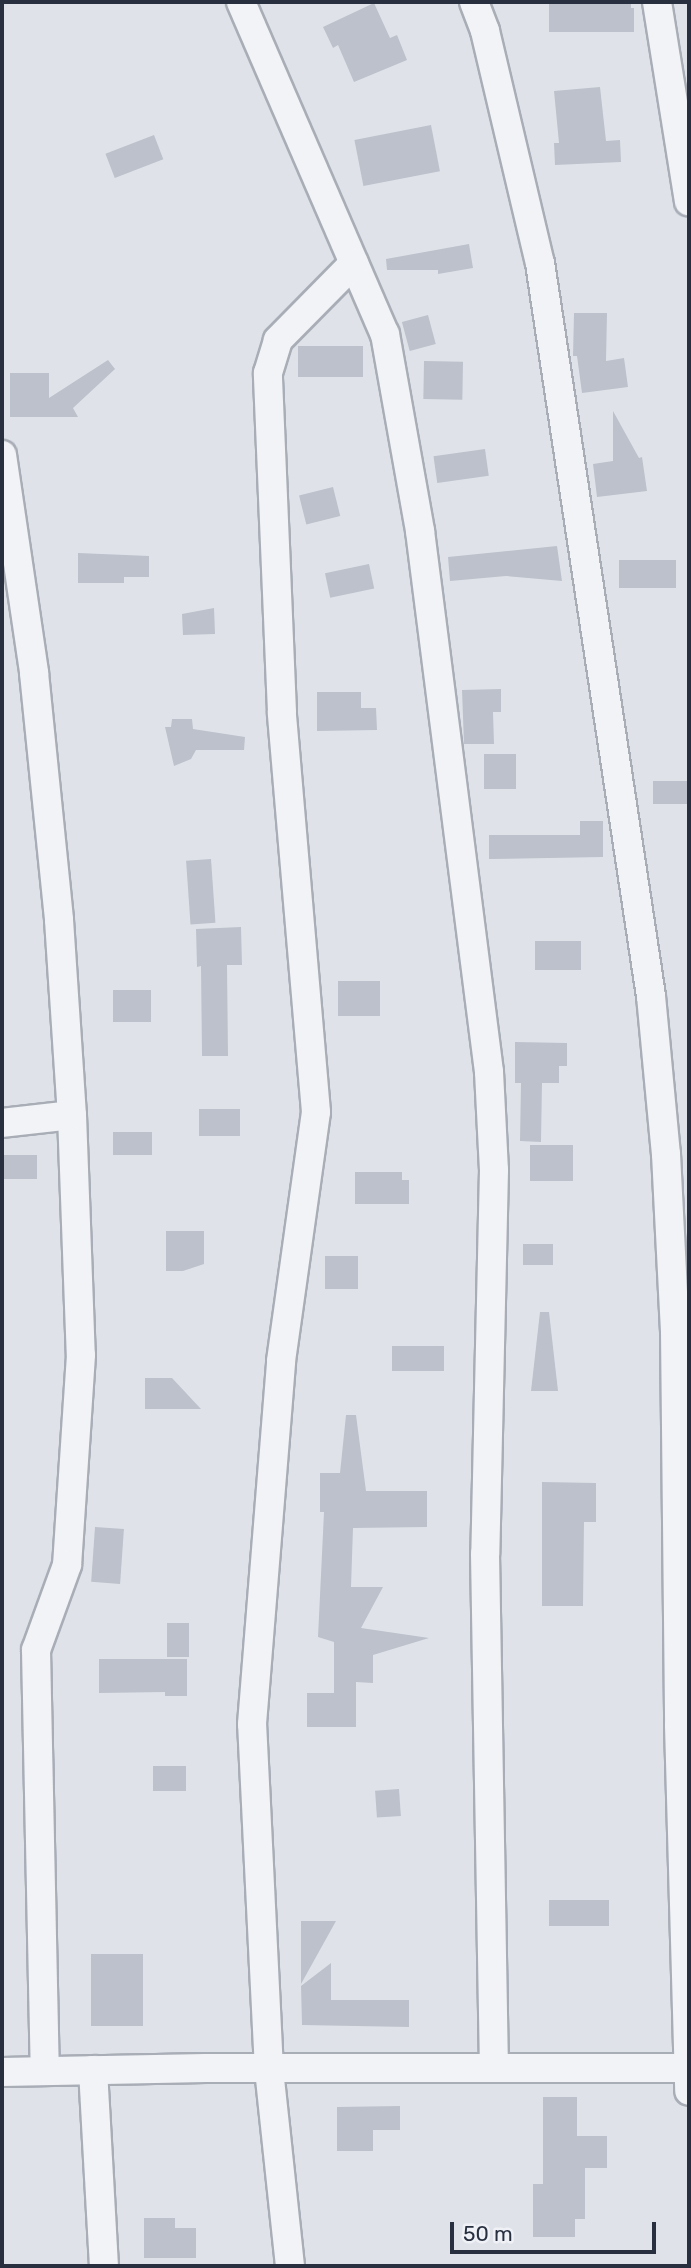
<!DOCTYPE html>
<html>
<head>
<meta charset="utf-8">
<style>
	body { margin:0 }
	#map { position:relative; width:691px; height:2268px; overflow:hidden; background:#dfe3e9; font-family:Rubik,sans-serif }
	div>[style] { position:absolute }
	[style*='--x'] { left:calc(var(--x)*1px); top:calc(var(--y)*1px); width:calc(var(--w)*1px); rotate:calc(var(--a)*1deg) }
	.building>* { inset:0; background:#bcc1cb; transform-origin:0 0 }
	.roads { filter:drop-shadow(2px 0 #a8adb6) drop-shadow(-2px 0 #a8adb6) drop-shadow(0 2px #a8adb6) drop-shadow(0 -2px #a8adb6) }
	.street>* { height:28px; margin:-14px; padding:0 14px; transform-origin:14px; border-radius:14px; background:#f2f3f7 }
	span { translate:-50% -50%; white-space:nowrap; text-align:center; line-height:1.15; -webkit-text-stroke:5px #eff1f6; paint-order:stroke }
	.frame { position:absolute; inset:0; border:4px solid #283040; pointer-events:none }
	.scale { position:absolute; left:450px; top:2222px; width:206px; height:32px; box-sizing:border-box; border:4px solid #283040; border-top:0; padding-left:9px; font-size:21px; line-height:24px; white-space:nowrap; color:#283040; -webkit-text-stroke:5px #eff1f6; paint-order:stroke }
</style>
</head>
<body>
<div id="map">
	<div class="building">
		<i style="clip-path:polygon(549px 2px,631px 2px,631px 8px,634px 8px,634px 32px,549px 32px)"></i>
		<i style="clip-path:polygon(374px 3px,390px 38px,397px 35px,407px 60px,354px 82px,338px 45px,333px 48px,323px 27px)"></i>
		<i style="clip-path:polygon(600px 87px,606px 141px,620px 140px,621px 162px,555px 165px,554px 143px,559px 143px,554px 91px)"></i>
		<i style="left:431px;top:125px;width:47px;height:78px;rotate:79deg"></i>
		<i style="left:154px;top:135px;width:26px;height:52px;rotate:69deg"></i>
		<i style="clip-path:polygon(469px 244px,473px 268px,438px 274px,438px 270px,387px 270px,386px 259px)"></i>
		<i style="clip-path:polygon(574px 313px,607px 313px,606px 361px,624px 358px,628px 387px,582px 393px,577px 356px,573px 356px)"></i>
		<i style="left:428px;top:315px;width:30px;height:27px;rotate:75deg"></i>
		<i style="left:363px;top:346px;width:31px;height:65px;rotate:90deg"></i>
		<i style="clip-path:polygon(108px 360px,115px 369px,73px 408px,78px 417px,10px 417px,10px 373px,49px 373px,49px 398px)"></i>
		<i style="left:424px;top:361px;width:39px;height:38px;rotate:1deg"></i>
		<i style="clip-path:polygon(613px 411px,639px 458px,642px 457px,647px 491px,597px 497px,593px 464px,613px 461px)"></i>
		<i style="left:485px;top:449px;width:27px;height:52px;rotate:82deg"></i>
		<i style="left:333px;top:487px;width:30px;height:35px;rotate:76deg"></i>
		<i style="clip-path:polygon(557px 546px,562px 581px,506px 576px,450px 581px,448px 557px)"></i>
		<i style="clip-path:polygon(78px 553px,149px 556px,149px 577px,124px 577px,124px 583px,78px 583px)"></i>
		<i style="left:619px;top:560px;width:57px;height:28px"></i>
		<i style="left:369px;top:564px;width:25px;height:45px;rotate:78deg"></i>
		<i style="clip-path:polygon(214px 608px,215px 634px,183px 635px,182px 614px)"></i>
		<i style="clip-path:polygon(501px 689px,501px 712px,493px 712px,494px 744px,464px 744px,462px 690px)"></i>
		<i style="clip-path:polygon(317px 692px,361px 692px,361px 708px,376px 708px,377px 730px,317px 731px)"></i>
		<i style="clip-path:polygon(172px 719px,192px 719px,193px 729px,245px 737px,244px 750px,196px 750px,191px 759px,174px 766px,165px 727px,171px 727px)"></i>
		<i style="left:484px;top:754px;width:32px;height:35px"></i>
		<i style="left:653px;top:781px;width:36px;height:23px"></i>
		<i style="clip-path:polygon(580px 821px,603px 821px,603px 857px,489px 859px,489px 835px,580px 835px)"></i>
		<i style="left:211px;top:859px;width:64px;height:25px;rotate:86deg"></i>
		<i style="clip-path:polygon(241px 927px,242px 965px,227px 965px,228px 1056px,202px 1056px,201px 966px,197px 967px,196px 929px)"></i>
		<i style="left:535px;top:941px;width:46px;height:29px"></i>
		<i style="left:338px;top:981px;width:42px;height:35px"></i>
		<i style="left:113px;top:990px;width:38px;height:32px"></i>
		<i style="clip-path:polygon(515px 1042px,567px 1043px,567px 1066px,559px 1066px,559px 1083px,542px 1083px,541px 1142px,520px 1141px,521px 1083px,515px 1083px)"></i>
		<i style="left:199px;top:1109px;width:41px;height:27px"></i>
		<i style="left:113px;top:1132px;width:39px;height:23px"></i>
		<i style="left:530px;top:1145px;width:43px;height:36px"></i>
		<i style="left:2px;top:1155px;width:35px;height:24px"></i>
		<i style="clip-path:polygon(355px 1172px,402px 1172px,402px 1180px,409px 1180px,409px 1204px,355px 1204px)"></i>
		<i style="clip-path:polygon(166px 1231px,204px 1231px,204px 1264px,183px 1271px,166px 1271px)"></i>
		<i style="left:523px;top:1244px;width:30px;height:21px"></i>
		<i style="left:325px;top:1256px;width:33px;height:33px"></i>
		<i style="clip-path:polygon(540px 1312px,549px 1312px,558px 1391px,531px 1391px)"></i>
		<i style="left:392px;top:1346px;width:52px;height:25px"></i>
		<i style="clip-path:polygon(145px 1378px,172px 1378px,201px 1409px,145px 1409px)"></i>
		<i style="clip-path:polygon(346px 1415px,356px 1415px,366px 1491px,427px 1491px,427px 1527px,353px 1528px,351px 1587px,383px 1587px,361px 1628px,429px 1638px,373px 1655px,373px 1683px,356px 1682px,356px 1727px,307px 1727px,307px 1693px,334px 1693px,334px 1642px,318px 1637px,324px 1512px,320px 1512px,320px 1473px,340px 1473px)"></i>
		<i style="clip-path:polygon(542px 1482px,596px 1483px,596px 1522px,584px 1522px,583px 1606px,542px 1606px)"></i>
		<i style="left:95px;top:1527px;width:29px;height:55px;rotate:4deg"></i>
		<i style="left:167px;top:1623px;width:22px;height:34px"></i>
		<i style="clip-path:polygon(99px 1659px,187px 1659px,187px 1696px,165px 1696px,165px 1692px,99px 1693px)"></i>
		<i style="left:153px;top:1766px;width:33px;height:25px"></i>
		<i style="left:399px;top:1789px;width:27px;height:24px;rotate:86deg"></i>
		<i style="left:549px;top:1900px;width:60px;height:26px"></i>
		<i style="clip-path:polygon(301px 1921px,336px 1921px,301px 1984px)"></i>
		<i style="left:143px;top:1954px;width:72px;height:52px;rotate:90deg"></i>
		<i style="clip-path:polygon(331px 1963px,331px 2000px,409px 2000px,409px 2027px,302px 2025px,301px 1986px)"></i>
		<i style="clip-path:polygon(543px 2097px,577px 2097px,577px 2136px,607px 2136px,607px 2168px,585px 2168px,585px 2219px,575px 2219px,575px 2237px,533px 2237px,533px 2184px,543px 2184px)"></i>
		<i style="clip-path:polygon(400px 2106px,400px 2130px,373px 2130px,373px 2151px,337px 2151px,337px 2107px)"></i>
		<i style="clip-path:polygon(144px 2218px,175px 2218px,175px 2228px,196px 2228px,196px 2258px,144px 2258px)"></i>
	</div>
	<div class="roads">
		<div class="street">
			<i style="--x:241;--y:2;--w:362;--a:66.6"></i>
			<i style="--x:385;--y:334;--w:200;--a:79.9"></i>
			<i style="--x:420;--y:531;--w:545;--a:82.73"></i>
			<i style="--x:489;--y:1072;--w:98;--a:87.1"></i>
			<i style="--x:494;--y:1170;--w:384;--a:91.3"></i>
			<i style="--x:485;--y:1554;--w:514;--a:89"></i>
			<i style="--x:474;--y:2;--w:31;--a:69"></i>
			<i style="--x:485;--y:31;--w:238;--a:76.7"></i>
			<i style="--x:540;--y:263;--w:741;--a:81.39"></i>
			<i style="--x:651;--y:996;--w:159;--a:84.6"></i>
			<i style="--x:666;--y:1154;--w:177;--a:87.1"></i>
			<i style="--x:675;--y:1331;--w:394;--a:89.4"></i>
			<i style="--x:679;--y:1725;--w:366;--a:88.4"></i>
			<i style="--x:657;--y:2;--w:202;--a:80.9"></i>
			<i style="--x:2;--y:455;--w:220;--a:81.6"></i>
			<i style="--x:34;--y:673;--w:248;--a:84.2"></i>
			<i style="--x:59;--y:920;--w:195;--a:86.2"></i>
			<i style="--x:72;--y:1115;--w:240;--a:87.9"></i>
			<i style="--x:81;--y:1355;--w:210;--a:93.8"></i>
			<i style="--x:67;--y:1565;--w:90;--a:110"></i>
			<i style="--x:36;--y:1650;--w:421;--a:88.8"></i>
			<i style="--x:2;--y:1123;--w:70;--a:-6.5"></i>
			<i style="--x:93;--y:2070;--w:196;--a:86.8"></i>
			<i style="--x:2;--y:2072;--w:204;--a:-1.1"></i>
			<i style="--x:206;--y:2068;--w:483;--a:0"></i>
			<i style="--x:290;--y:2266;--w:197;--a:-96.1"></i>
			<i style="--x:269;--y:2070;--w:346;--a:-92.8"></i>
			<i style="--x:252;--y:1724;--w:364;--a:-85.4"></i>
			<i style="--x:281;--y:1361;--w:251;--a:-82"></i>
			<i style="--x:316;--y:1112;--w:401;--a:-94.9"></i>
			<i style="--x:282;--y:712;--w:339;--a:-92.4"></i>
			<i style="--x:268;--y:373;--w:34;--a:-73"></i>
			<i style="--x:278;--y:340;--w:108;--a:-45.4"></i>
		</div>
	</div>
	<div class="frame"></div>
	<div class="scale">50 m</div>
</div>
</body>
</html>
